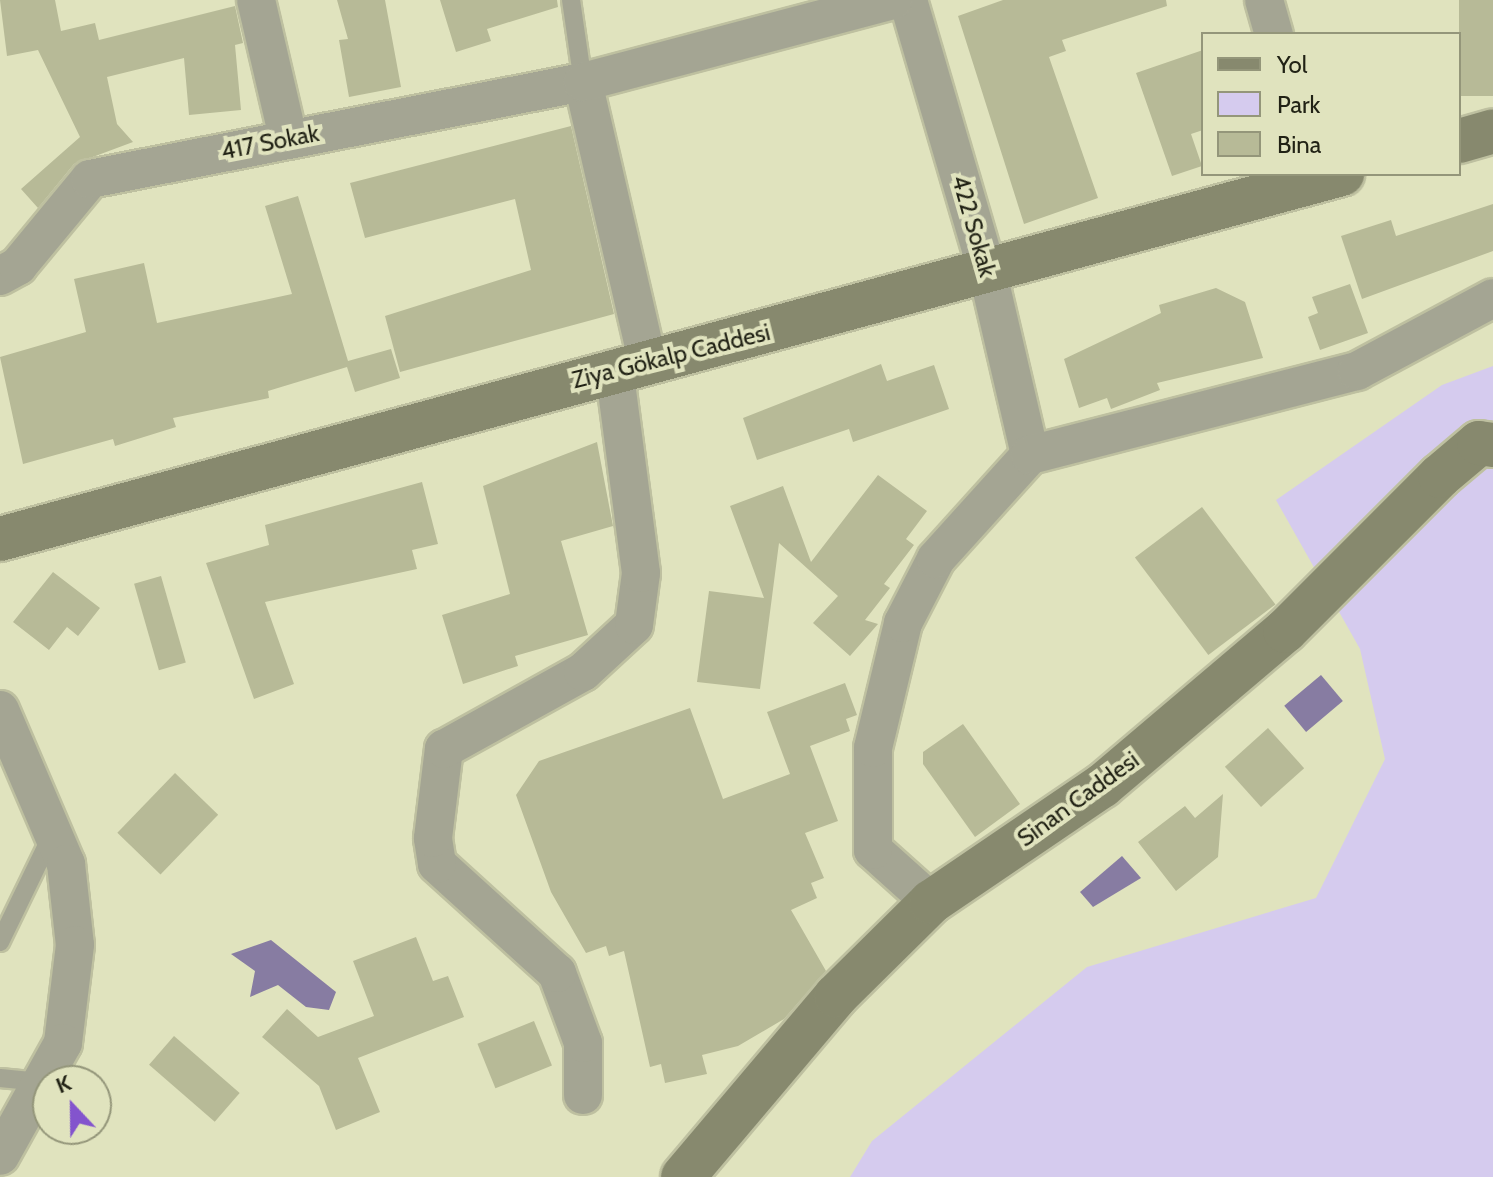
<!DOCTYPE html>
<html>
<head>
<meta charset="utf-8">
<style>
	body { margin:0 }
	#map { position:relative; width:1493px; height:1177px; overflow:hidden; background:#e0e3be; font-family:Cabin,sans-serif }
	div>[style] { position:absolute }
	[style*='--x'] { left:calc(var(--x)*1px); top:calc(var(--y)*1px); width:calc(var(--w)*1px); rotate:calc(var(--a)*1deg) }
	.green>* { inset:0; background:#d5cbee }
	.water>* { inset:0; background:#877ca2; transform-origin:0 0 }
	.building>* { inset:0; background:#b7ba97; transform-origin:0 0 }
	.roads { filter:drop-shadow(2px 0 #bec0a0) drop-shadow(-2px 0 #bec0a0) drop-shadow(0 2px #bec0a0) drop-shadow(0 -2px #bec0a0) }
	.lane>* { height:18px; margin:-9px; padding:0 9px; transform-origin:9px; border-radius:9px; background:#a4a593 }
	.street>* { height:38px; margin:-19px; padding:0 19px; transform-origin:19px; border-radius:19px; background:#a4a593 }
	.secondary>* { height:44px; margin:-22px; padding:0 22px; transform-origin:22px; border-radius:22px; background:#87896e }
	span { translate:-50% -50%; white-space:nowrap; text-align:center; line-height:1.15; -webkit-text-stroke:8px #e0e3be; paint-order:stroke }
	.street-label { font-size:24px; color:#212215 }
	.legend { position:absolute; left:1201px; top:32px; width:260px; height:144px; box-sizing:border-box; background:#e0e3be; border:2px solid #94967a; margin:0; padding:10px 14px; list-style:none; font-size:24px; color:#212215 }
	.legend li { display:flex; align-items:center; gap:16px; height:40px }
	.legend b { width:40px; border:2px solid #94967a }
	.north { position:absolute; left:32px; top:1065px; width:80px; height:80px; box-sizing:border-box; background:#e0e3be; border:2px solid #94967a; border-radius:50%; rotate:338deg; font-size:22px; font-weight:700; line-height:32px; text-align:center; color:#212215 }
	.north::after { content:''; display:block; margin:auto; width:28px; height:36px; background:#8354cd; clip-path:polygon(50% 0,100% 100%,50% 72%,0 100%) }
</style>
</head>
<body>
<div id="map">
	<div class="green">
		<i style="clip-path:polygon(1493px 366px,1493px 1177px,850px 1177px,872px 1141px,1087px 967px,1316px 898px,1385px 759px,1360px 649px,1276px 500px,1442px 385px)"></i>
	</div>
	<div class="water">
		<i style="left:1321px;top:675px;width:34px;height:48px;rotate:50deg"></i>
		<i style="clip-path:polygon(1122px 856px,1141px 878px,1093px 907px,1080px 892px)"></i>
		<i style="clip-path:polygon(271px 940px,336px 992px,329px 1010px,306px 1007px,278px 985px,250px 997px,255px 971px,231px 954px)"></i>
	</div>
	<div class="building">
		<i style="clip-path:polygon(0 0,55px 0,61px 31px,95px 23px,99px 40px,235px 6px,243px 43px,235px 45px,241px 110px,189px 115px,184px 58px,107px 77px,117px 124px,133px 142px,74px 164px,38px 208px,21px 189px,80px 137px,38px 50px,7px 56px)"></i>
		<i style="clip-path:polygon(337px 0,385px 0,401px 87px,349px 97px,339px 40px,348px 39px)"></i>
		<i style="clip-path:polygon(440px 0,557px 0,558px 7px,487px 29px,491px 41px,456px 52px)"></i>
		<i style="clip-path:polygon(1003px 0,1166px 0,1167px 6px,1062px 40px,1066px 51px,1049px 57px,1098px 198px,1024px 224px,958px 16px)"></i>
		<i style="left:1459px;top:0;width:34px;height:96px"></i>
		<i style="clip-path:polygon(1203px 50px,1203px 130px,1191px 134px,1202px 166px,1172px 176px,1136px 73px)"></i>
		<i style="clip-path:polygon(571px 126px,614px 314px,400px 372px,385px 316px,531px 270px,515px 199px,365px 238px,350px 183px)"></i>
		<i style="clip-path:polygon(298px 196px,348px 361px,391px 349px,400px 378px,355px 392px,347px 367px,268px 391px,269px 398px,173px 418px,176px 427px,115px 446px,113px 439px,23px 464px,0 357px,86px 332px,74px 279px,144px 263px,157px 323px,292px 294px,265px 206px)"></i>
		<i style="clip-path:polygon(1493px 204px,1493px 251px,1362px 299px,1341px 236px,1391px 220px,1396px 236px)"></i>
		<i style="clip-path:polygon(1350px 284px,1368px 333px,1320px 350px,1308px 317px,1318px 313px,1312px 297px)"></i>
		<i style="clip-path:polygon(1216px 288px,1245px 302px,1263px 358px,1157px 383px,1160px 390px,1111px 409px,1107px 398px,1079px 408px,1064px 359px,1161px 313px,1159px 305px)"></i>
		<i style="clip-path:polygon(881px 364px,887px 381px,934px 365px,949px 409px,853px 442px,849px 429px,757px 460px,743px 418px)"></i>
		<i style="clip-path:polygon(597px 442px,613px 526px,561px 541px,588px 635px,515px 656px,518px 666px,463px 684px,442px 615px,510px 594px,483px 486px)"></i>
		<i style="clip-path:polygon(878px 475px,927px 511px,906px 539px,914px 545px,884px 584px,890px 588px,865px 620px,878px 624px,850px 656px,813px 623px,838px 596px,779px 543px,760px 689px,697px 682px,709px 591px,764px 598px,730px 506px,783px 486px,811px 562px)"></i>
		<i style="clip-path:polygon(422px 482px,438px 544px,412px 550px,417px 569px,265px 602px,294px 684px,254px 699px,206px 563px,269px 545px,265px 525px)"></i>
		<i style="left:1202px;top:507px;width:122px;height:84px;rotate:53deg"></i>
		<i style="clip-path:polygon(53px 572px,100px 608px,78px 636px,67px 627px,49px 650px,13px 622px)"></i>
		<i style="left:161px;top:576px;width:90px;height:28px;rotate:74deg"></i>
		<i style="clip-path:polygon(845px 683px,857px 715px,846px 719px,850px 731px,810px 746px,838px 821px,805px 833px,824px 878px,811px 883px,817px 898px,791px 910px,826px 971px,784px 1019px,738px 1046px,702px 1055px,707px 1074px,665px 1083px,661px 1064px,650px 1067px,624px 951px,609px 956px,606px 946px,586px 953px,551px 892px,516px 795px,539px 761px,690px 708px,723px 799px,790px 774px,767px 712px)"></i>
		<i style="clip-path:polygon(963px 724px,1020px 804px,975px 837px,923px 764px,923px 752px)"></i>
		<i style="left:1268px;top:728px;width:54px;height:58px;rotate:48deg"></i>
		<i style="left:175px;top:773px;width:60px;height:83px;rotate:44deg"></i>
		<i style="clip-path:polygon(1223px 794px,1218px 857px,1176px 891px,1138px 842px,1185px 806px,1195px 818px)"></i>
		<i style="clip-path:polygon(416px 937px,433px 981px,448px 976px,464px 1017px,358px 1058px,380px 1112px,336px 1130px,319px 1086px,262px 1037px,287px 1009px,318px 1037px,374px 1016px,353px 961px)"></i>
		<i style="left:534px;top:1021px;width:48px;height:61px;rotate:68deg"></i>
		<i style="left:174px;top:1036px;width:87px;height:38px;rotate:41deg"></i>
	</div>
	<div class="roads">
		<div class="lane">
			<i style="--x:571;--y:0;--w:83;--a:81.7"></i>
			<i style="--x:0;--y:942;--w:121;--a:-64.1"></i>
			<i style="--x:0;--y:1078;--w:41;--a:5.6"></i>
		</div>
		<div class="street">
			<i style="--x:256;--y:0;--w:142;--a:76.9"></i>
			<i style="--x:908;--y:0;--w:285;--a:73.7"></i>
			<i style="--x:988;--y:274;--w:186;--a:76.9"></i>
			<i style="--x:1264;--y:0;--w:35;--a:74"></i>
			<i style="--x:583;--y:82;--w:285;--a:77"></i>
			<i style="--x:0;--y:276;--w:21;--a:-29"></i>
			<i style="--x:18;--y:266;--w:113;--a:-50.4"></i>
			<i style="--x:90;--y:179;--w:502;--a:-11.13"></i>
			<i style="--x:583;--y:82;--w:321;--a:-14.8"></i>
			<i style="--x:0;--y:710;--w:168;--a:66.8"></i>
			<i style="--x:66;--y:864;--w:81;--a:83.7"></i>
			<i style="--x:75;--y:945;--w:99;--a:97"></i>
			<i style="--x:63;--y:1043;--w:129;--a:119.1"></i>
			<i style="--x:931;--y:902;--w:78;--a:-138.1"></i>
			<i style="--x:873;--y:850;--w:102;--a:-90"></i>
			<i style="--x:873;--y:748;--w:129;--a:-76.5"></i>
			<i style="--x:903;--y:623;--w:72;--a:-62.7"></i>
			<i style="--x:936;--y:559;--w:140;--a:-47.9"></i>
			<i style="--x:1030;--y:455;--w:338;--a:-14.4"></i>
			<i style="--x:1357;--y:371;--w:154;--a:-28.2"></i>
			<i style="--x:583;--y:1095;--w:52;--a:-90"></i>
			<i style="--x:583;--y:1043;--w:75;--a:-110.4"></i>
			<i style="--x:557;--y:973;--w:162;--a:-137.8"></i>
			<i style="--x:437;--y:864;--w:26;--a:-99"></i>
			<i style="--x:433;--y:838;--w:90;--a:-83"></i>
			<i style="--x:444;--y:749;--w:159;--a:-29"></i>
			<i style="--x:583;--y:672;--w:69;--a:-42.7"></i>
			<i style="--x:634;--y:625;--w:52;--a:-82.3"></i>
			<i style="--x:641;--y:573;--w:206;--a:-97.5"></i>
		</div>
		<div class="secondary">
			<i style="--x:1459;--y:141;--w:35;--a:-16"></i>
			<i style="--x:0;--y:539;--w:1391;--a:-15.22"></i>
			<i style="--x:683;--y:1177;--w:237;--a:-49.8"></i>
			<i style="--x:836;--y:996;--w:134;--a:-44.7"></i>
			<i style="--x:931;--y:902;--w:207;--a:-34.2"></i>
			<i style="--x:1102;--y:786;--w:240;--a:-40.3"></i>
			<i style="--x:1285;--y:631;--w:219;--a:-45"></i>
			<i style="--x:1440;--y:476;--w:51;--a:-40.2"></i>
			<i style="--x:1479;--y:443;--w:14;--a:8"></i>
		</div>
	</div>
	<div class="street-label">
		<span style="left:270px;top:142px;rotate:-11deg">417 Sokak</span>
		<span style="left:974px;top:226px;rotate:74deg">422 Sokak</span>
		<span style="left:671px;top:356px;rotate:-14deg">Ziya Gökalp Caddesi</span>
		<span style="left:1078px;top:799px;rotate:-36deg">Sinan Caddesi</span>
	</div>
	<ul class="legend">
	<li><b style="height:10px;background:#87896e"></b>Yol</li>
	<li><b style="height:22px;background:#d5cbee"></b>Park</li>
	<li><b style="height:22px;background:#b7ba97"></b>Bina</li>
	</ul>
	<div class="north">K</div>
</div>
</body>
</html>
